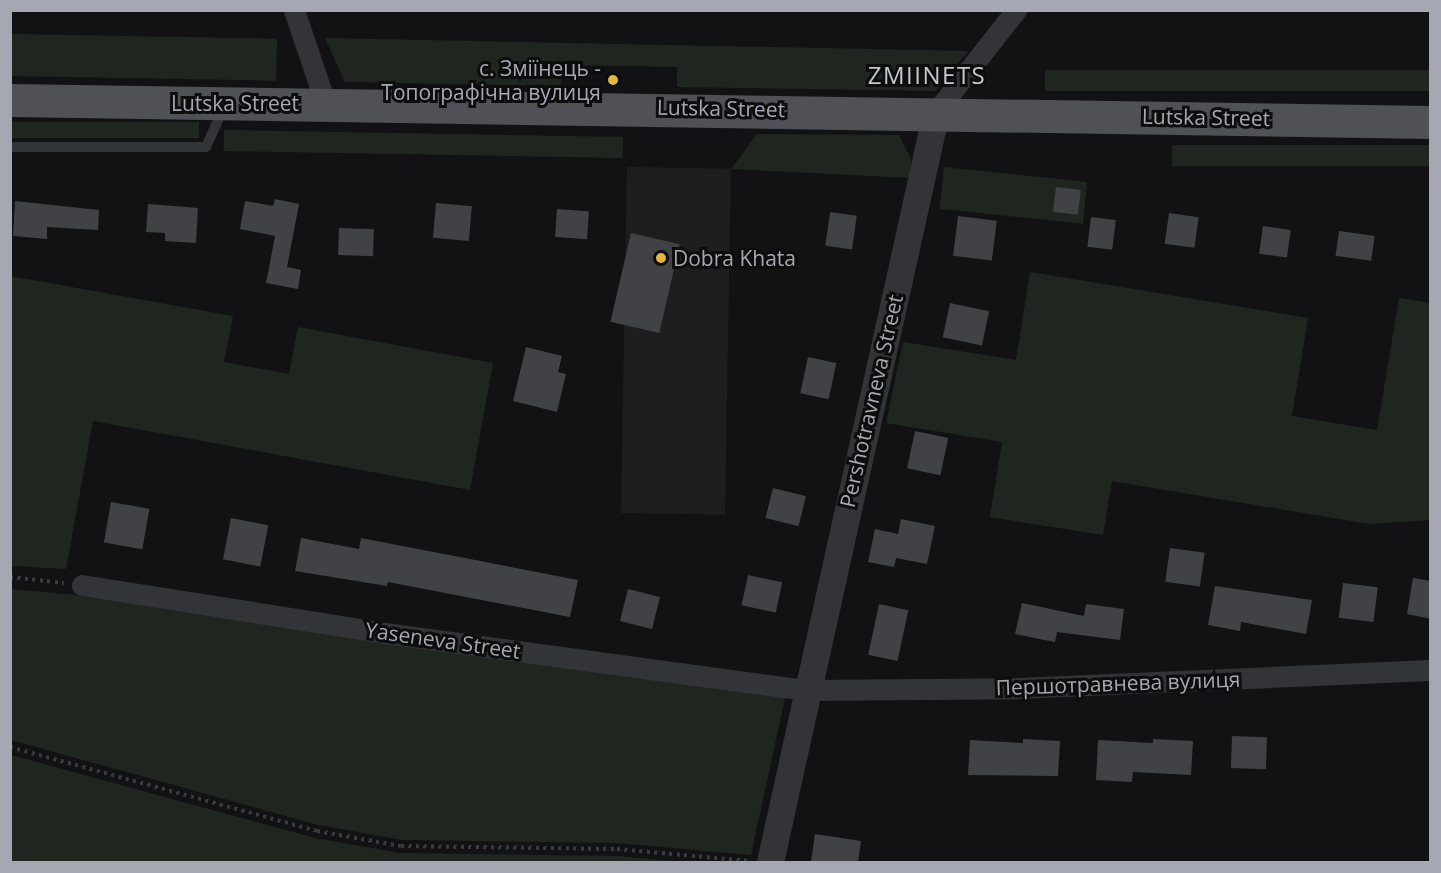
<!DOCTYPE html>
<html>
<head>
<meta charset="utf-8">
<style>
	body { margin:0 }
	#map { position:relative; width:1441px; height:873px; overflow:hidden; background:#121214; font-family:"Open Sans",sans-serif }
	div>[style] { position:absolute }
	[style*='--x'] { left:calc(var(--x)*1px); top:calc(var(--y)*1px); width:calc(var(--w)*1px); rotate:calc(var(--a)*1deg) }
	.built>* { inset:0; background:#1e1e20; transform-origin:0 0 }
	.green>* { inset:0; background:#1f2620; transform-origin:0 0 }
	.building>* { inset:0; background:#414246; transform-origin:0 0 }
	.path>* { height:4px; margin-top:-2px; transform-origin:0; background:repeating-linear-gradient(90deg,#3a3b3f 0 3px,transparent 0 7.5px) }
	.service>* { height:10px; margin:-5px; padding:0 5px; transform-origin:5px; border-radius:5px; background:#333438 }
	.minor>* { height:21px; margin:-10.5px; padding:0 10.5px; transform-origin:10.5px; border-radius:10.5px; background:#333438 }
	.tertiary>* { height:27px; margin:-13.5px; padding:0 13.5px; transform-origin:13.5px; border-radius:13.5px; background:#333438 }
	.primary>* { height:33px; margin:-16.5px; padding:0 16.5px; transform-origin:16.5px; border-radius:16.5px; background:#505157 }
	.dots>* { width:16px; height:16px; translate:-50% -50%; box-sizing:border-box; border:3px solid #0d0d0e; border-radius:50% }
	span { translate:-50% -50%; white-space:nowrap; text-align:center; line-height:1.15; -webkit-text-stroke:6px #0d0d0e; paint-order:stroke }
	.poi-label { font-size:21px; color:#a5a8b3 }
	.right { translate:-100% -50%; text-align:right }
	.left { translate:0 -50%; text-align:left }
	.street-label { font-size:21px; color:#a5a8b3 }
	.quarter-label { font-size:24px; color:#c5c7cf; letter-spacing:1.5px }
	.frame { position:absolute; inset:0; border:12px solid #a5a8b3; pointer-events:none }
</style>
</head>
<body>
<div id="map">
	<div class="built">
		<i style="left:627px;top:167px;width:104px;height:346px;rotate:1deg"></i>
	</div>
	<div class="green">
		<i style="left:11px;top:34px;width:266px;height:42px;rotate:1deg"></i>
		<i style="clip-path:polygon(325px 38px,968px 51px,936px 91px,677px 87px,677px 67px,562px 65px,561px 86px,345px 82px)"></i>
		<i style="left:1045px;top:70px;width:385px;height:21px"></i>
		<i style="left:11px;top:122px;width:188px;height:16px"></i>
		<i style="left:224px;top:130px;width:399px;height:21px;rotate:1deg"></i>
		<i style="clip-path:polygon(757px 134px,899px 135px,911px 159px,910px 178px,731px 169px)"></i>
		<i style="left:1172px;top:145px;width:258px;height:21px"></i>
		<i style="left:944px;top:167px;width:144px;height:42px;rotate:6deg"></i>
		<i style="clip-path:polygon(1030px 272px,1308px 318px,1292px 416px,1377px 430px,1399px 298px,1430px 303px,1430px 520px,1370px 524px,1112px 481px,1103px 535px,990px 517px,1002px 442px,886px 423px,903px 342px,1016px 360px)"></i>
		<i style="clip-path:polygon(10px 276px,233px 316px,224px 362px,289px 374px,298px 327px,493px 363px,470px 490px,93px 421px,66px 569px,11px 566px)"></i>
		<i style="clip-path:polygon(11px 589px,76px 595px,785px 698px,751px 855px,617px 843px,402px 840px,318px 825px,11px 740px)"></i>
		<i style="clip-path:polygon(11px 755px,315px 838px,400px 853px,617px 856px,685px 862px,11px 862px)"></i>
	</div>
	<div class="building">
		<i style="left:1056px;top:187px;width:25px;height:25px;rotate:7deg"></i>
		<i style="clip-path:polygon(275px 199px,299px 204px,287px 267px,301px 270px,298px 289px,266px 283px,275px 236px,240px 229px,245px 201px,273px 206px)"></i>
		<i style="clip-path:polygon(15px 201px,99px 210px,98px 230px,47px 227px,47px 239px,13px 236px)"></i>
		<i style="left:436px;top:203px;width:36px;height:35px;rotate:5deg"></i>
		<i style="clip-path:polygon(148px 204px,198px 208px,196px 243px,165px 241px,165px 233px,146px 232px)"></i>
		<i style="left:557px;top:209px;width:32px;height:28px;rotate:4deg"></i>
		<i style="left:830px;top:212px;width:27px;height:34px;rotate:8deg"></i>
		<i style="left:1169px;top:213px;width:30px;height:31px;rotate:8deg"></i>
		<i style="left:958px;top:216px;width:39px;height:40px;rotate:7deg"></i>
		<i style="left:1091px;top:217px;width:25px;height:30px;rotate:7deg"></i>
		<i style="left:1263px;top:226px;width:28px;height:28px;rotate:8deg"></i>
		<i style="left:339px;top:228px;width:35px;height:27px;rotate:2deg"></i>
		<i style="left:1339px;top:231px;width:36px;height:25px;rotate:8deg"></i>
		<i style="left:631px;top:233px;width:50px;height:91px;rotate:13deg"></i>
		<i style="left:950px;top:303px;width:40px;height:35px;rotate:12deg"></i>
		<i style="clip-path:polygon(526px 347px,562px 356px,558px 372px,566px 374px,557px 412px,513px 401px)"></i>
		<i style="left:808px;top:357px;width:29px;height:37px;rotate:12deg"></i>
		<i style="left:915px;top:431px;width:34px;height:38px;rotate:12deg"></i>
		<i style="left:773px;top:488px;width:34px;height:31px;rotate:14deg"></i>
		<i style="left:111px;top:502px;width:39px;height:41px;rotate:10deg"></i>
		<i style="left:231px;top:518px;width:38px;height:42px;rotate:11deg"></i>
		<i style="clip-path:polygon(901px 519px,935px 526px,927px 564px,896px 558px,894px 567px,868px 562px,875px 529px,898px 534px)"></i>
		<i style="clip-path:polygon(301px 538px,359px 549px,361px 538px,578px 580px,570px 617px,388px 582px,387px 586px,295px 571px)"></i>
		<i style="left:1170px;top:548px;width:35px;height:34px;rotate:8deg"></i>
		<i style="left:748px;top:575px;width:35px;height:31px;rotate:12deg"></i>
		<i style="clip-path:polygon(1413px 578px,1431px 581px,1431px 619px,1407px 614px)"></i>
		<i style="left:1343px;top:583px;width:35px;height:35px;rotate:7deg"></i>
		<i style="clip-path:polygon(1215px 586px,1312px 600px,1306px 634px,1241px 622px,1240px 631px,1208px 625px)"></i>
		<i style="left:628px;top:589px;width:33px;height:33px;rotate:14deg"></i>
		<i style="clip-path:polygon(1022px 603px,1084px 616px,1086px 604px,1124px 609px,1120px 640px,1057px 632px,1055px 642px,1015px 634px)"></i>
		<i style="left:879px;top:604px;width:30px;height:52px;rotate:12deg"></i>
		<i style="left:1232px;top:736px;width:35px;height:32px;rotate:2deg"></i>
		<i style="clip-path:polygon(1023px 739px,1060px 741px,1058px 776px,968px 775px,970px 740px,1023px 743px)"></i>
		<i style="clip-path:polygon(1153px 739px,1193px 741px,1191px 775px,1133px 772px,1132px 782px,1096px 780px,1098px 740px,1153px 743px)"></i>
		<i style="clip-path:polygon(815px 834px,861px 841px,858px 862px,811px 862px)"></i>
	</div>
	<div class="path">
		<i style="--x:10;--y:577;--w:54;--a:6.3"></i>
		<i style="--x:10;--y:747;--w:318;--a:15.3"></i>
		<i style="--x:317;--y:831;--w:85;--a:10.1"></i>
		<i style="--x:401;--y:846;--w:216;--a:0.8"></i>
		<i style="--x:617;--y:849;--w:133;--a:5.2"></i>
	</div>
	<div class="service">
		<i style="--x:10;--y:147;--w:196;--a:0"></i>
		<i style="--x:206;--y:147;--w:44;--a:-65.8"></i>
	</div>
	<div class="minor">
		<i style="--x:294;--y:10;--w:97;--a:71.4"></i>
		<i style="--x:936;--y:112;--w:130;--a:-51.9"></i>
		<i style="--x:82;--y:585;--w:306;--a:9"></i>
		<i style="--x:384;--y:633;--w:426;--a:7.7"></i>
		<i style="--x:806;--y:690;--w:212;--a:-0.5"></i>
		<i style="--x:1018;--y:688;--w:412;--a:-2.5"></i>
	</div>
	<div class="tertiary">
		<i style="--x:770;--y:862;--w:768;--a:-77.52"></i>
	</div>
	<div class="primary">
		<i style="--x:10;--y:100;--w:1420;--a:0.89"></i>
	</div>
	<div class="dots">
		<i style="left:613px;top:80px;background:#e3b73b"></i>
		<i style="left:661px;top:258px;background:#e3b73b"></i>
	</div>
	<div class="poi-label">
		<span class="right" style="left:601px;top:80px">с. Зміїнець -<br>Топографічна вулиця</span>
		<span class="left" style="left:673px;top:258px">Dobra Khata</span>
	</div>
	<div class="street-label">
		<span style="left:235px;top:103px">Lutska Street</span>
		<span style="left:721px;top:108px;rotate:1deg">Lutska Street</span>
		<span style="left:1206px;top:117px;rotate:1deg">Lutska Street</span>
		<span style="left:871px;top:401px;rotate:-77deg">Pershotravneva Street</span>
		<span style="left:443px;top:640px;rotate:8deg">Yaseneva Street</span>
		<span style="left:1118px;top:683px;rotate:-2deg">Першотравнева вулиця</span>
	</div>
	<div class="quarter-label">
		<span style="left:927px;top:75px">ZMIINETS</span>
	</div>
	<div class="frame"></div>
</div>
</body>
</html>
